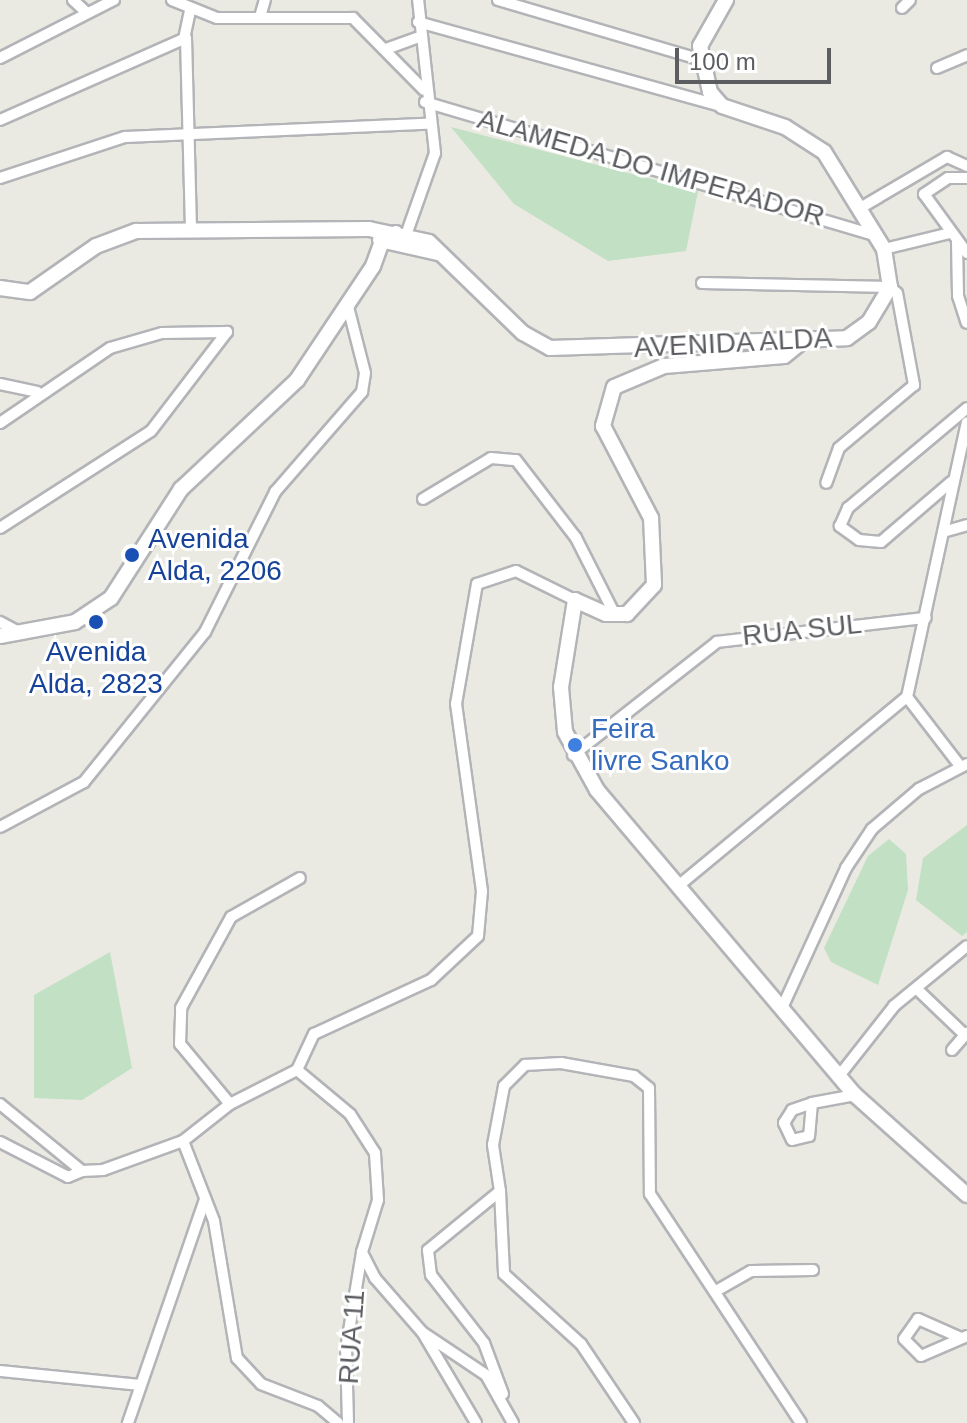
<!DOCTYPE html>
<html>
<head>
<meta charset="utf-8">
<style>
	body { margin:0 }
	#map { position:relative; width:967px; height:1423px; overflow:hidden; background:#ebeae2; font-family:Arial,sans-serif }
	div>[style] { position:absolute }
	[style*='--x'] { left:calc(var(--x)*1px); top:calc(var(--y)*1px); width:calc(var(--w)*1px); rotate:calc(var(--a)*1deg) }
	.green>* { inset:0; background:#c1e0c4 }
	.roads { filter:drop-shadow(2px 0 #b3b4b8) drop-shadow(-2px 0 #b3b4b8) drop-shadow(0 2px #b3b4b8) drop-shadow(0 -2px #b3b4b8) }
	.street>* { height:10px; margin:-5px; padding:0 5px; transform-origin:5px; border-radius:5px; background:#fff }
	.secondary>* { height:14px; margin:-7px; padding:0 7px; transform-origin:7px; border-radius:7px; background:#fff }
	.dots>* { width:22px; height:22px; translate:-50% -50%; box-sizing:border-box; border:4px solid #fff; border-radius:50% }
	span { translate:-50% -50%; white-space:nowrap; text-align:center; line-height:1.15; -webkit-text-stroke:6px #fff; paint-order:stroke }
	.street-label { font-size:28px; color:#5b5d61 }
	.transit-label { font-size:28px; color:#164399 }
	.left { translate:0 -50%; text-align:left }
	.shop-label { font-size:28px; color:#366cbe }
	.scale { position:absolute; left:675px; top:48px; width:156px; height:36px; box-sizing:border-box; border:4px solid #5b5d61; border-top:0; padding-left:10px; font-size:24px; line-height:28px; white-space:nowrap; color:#5b5d61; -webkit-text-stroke:6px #fff; paint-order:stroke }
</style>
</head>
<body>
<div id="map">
	<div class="green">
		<i style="clip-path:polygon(451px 127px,698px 191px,686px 251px,608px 261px,514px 204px)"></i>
		<i style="clip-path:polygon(967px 825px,967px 932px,962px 936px,916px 900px,923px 858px)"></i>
		<i style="clip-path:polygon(889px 839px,906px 854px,908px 890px,878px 985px,831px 962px,824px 948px,868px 856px)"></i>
		<i style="clip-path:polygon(110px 952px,132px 1068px,82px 1100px,34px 1098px,34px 995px)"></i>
	</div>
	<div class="roads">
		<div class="street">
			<i style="--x:73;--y:0;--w:19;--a:43"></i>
			<i style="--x:172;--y:0;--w:48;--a:21.8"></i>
			<i style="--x:217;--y:18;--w:136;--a:0"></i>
			<i style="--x:353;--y:18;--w:101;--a:45.4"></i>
			<i style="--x:498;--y:0;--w:209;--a:16.4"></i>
			<i style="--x:902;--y:8;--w:11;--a:-45"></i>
			<i style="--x:260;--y:17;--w:18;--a:-74"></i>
			<i style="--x:418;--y:22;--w:314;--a:15.5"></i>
			<i style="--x:186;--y:38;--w:190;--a:88.5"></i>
			<i style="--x:386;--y:49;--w:37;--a:-20"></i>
			<i style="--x:0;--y:58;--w:128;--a:-27"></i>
			<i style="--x:937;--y:68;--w:33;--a:-23"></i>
			<i style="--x:425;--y:102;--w:469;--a:16.5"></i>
			<i style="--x:0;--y:120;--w:201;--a:-23.8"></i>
			<i style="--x:184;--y:39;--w:30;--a:-78"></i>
			<i style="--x:0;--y:178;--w:132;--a:-18.2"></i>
			<i style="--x:125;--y:137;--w:302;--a:-2.5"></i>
			<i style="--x:967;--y:178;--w:19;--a:180"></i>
			<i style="--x:948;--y:178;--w:29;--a:146"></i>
			<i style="--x:924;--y:194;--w:73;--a:53.9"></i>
			<i style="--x:862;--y:207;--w:99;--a:-30.5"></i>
			<i style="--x:947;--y:157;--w:22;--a:24"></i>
			<i style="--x:406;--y:235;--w:87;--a:-70.5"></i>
			<i style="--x:435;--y:153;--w:154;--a:-96.3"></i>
			<i style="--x:957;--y:242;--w:54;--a:88.9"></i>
			<i style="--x:958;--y:296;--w:28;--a:72"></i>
			<i style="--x:884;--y:249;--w:68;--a:-13.6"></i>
			<i style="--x:702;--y:283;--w:188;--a:1.2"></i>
			<i style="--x:890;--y:287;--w:9;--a:41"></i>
			<i style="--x:897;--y:293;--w:94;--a:79.5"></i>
			<i style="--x:914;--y:385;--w:98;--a:140"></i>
			<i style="--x:839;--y:448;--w:37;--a:110"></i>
			<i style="--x:0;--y:384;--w:38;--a:12"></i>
			<i style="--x:0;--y:423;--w:133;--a:-34.3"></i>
			<i style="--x:110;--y:348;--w:54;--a:-16.1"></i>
			<i style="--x:162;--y:333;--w:65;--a:-0.9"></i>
			<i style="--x:951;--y:482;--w:92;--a:139.4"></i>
			<i style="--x:881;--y:542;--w:22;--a:-175"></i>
			<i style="--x:859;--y:540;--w:24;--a:-144"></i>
			<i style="--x:840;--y:526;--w:20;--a:-66"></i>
			<i style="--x:848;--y:508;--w:155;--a:-40"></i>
			<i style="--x:423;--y:499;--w:79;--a:-31.1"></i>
			<i style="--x:491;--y:458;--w:25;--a:5"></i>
			<i style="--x:516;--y:460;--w:98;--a:52.4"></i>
			<i style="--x:576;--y:538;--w:86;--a:63.1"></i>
			<i style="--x:0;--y:528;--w:179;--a:-32.7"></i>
			<i style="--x:151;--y:431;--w:125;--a:-52.5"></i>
			<i style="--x:943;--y:532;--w:25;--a:-16"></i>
			<i style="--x:0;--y:622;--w:24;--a:28"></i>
			<i style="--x:907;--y:697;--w:88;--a:52.4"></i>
			<i style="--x:573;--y:755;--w:183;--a:-38.1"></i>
			<i style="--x:717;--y:642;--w:210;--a:-6.6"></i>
			<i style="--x:0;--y:827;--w:95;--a:-28.2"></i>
			<i style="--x:84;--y:782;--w:193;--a:-51.1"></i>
			<i style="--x:205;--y:632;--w:157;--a:-63.4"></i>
			<i style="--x:275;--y:492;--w:133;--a:-49"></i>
			<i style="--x:362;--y:392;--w:19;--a:-81"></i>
			<i style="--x:365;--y:373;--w:72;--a:-104.4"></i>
			<i style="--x:677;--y:887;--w:298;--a:-39.6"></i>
			<i style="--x:907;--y:697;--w:281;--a:-77.7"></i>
			<i style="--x:920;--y:992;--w:62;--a:43.7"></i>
			<i style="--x:782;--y:1008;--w:154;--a:-65.4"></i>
			<i style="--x:846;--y:868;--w:47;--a:-56.3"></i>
			<i style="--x:872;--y:829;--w:62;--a:-40.4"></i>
			<i style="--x:919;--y:789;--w:54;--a:-27.5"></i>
			<i style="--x:952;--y:1050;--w:23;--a:-49"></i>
			<i style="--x:839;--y:1076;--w:89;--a:-51.8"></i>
			<i style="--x:894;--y:1006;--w:94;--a:-39.4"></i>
			<i style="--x:812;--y:1103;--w:33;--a:95"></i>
			<i style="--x:809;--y:1136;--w:17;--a:167"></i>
			<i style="--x:792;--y:1140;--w:19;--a:-115"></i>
			<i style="--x:784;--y:1123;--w:15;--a:-58"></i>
			<i style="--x:792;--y:1110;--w:21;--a:-19"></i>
			<i style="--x:812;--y:1103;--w:44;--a:-10.5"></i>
			<i style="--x:0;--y:1104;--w:106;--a:39.3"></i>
			<i style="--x:82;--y:1171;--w:21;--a:-3"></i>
			<i style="--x:103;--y:1170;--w:85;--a:-19.9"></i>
			<i style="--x:183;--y:1141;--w:60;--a:-38.2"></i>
			<i style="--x:230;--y:1104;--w:75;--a:-26.9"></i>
			<i style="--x:230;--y:1104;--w:78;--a:-129.8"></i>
			<i style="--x:180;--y:1044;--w:36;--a:-88"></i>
			<i style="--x:181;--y:1008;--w:104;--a:-61.2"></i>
			<i style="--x:231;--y:917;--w:79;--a:-29.5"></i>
			<i style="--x:183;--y:1141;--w:86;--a:68.8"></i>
			<i style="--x:214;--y:1221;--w:139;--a:80.5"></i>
			<i style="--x:237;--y:1358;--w:35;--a:47"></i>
			<i style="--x:261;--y:1384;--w:61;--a:21.1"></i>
			<i style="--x:318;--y:1406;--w:26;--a:40"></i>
			<i style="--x:0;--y:1142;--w:76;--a:27.2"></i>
			<i style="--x:68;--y:1177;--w:15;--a:-23"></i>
			<i style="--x:500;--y:1191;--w:83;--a:87.2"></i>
			<i style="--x:504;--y:1274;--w:104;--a:42.3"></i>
			<i style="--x:581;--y:1344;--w:95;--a:56.1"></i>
			<i style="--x:716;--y:1291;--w:40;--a:-29.7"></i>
			<i style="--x:751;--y:1271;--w:62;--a:-0.9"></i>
			<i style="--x:424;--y:1335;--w:102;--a:59.4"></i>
			<i style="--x:959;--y:1337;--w:45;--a:-156.3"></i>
			<i style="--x:918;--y:1319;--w:24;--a:125"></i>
			<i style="--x:904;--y:1339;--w:24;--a:45"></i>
			<i style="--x:921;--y:1356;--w:50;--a:-23.5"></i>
			<i style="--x:0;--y:1371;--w:141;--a:5.7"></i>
			<i style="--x:503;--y:1394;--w:54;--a:-110.4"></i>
			<i style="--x:484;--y:1343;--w:86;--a:-127.9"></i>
			<i style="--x:431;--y:1275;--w:25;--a:-97"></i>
			<i style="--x:428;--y:1250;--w:93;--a:-39.3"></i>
			<i style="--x:500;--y:1191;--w:47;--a:-98.7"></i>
			<i style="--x:493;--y:1145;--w:60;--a:-79.4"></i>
			<i style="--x:504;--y:1086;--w:30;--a:-45"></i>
			<i style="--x:525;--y:1065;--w:36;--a:-3"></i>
			<i style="--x:561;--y:1063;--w:74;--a:10.1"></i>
			<i style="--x:634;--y:1076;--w:19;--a:39"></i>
			<i style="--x:649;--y:1088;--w:106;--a:89.5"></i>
			<i style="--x:650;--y:1194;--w:274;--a:56.6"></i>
			<i style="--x:128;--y:1423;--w:237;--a:-71"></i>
			<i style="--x:348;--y:1423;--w:74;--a:-91.5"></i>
			<i style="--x:346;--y:1349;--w:98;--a:-80.6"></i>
			<i style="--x:513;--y:1423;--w:55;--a:-119.4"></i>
			<i style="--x:486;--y:1375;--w:77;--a:-146.1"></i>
			<i style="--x:422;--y:1332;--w:72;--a:-131"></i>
			<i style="--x:375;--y:1278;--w:29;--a:-117"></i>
			<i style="--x:362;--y:1252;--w:54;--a:-72.9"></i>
			<i style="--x:378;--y:1200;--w:47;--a:-93.7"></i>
			<i style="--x:375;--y:1153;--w:46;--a:-122.7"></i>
			<i style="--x:350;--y:1114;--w:69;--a:-140.3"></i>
			<i style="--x:297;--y:1070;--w:40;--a:-65"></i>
			<i style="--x:314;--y:1034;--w:129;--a:-24.8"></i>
			<i style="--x:431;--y:980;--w:64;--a:-43.1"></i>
			<i style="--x:478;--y:936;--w:45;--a:-84.9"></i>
			<i style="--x:482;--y:891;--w:189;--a:-97.9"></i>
			<i style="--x:456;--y:704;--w:122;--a:-80.1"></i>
			<i style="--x:477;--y:584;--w:41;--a:-18.4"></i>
			<i style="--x:516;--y:571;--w:66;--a:26.2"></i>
		</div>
		<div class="secondary">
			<i style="--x:380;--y:240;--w:59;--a:12.6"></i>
			<i style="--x:0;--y:288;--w:30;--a:8"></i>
			<i style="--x:30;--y:292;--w:80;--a:-34.9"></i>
			<i style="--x:96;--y:246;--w:43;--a:-20.6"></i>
			<i style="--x:136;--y:231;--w:233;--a:-0.5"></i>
			<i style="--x:369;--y:229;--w:61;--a:12.2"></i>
			<i style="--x:429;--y:242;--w:131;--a:44.1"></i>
			<i style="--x:523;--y:333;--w:31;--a:29"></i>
			<i style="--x:550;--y:348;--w:297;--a:-1.9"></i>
			<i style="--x:847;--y:338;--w:27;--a:-36"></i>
			<i style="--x:869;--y:322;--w:41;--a:-59"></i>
			<i style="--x:890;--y:287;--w:38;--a:-99"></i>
			<i style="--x:884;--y:249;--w:114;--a:-121.7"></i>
			<i style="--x:824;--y:152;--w:46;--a:-147.3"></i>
			<i style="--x:785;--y:127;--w:66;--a:-161.6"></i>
			<i style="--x:722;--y:106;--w:18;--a:-131"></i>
			<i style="--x:710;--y:92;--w:47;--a:-102.3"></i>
			<i style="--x:700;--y:46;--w:53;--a:-60.5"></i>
			<i style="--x:799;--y:344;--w:19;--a:141"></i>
			<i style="--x:784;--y:356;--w:120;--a:175.2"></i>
			<i style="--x:664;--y:366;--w:54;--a:157.2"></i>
			<i style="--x:614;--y:387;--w:41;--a:105.8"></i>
			<i style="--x:603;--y:426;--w:104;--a:62.4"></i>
			<i style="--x:651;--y:518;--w:67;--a:87.4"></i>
			<i style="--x:654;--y:585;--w:40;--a:133"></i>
			<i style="--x:627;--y:614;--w:21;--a:180"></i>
			<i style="--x:606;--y:614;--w:34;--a:-156"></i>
			<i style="--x:575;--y:600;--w:88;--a:99.1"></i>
			<i style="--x:561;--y:687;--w:45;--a:84.9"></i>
			<i style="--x:565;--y:732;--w:66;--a:61.1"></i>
			<i style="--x:597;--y:790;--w:399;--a:49.8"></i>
			<i style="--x:855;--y:1095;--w:150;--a:41.8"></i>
			<i style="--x:0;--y:636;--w:76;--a:-10.6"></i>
			<i style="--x:75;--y:622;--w:43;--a:-33.7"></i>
			<i style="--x:111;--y:598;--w:130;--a:-57.3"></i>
			<i style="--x:181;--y:489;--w:159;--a:-43.2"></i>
			<i style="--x:297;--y:380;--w:137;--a:-56.3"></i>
			<i style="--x:373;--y:266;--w:27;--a:-70"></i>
			<i style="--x:382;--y:241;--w:16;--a:-30"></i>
		</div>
	</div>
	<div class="dots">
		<i style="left:132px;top:555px;background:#1a4fb4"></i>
		<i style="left:96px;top:622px;background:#1a4fb4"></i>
		<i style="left:575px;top:745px;background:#3f7fe0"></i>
	</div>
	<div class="street-label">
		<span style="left:651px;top:168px;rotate:16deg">ALAMEDA DO IMPERADOR</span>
		<span style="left:733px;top:343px;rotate:-3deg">AVENIDA ALDA</span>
		<span style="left:802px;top:630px;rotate:-6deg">RUA SUL</span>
		<span style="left:352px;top:1337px;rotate:-86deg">RUA 11</span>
	</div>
	<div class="transit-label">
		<span class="left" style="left:148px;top:555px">Avenida<br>Alda, 2206</span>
		<span style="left:96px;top:668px">Avenida<br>Alda, 2823</span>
	</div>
	<div class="shop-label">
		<span class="left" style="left:591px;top:745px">Feira<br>livre Sanko</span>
	</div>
	<div class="scale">100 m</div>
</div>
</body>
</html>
